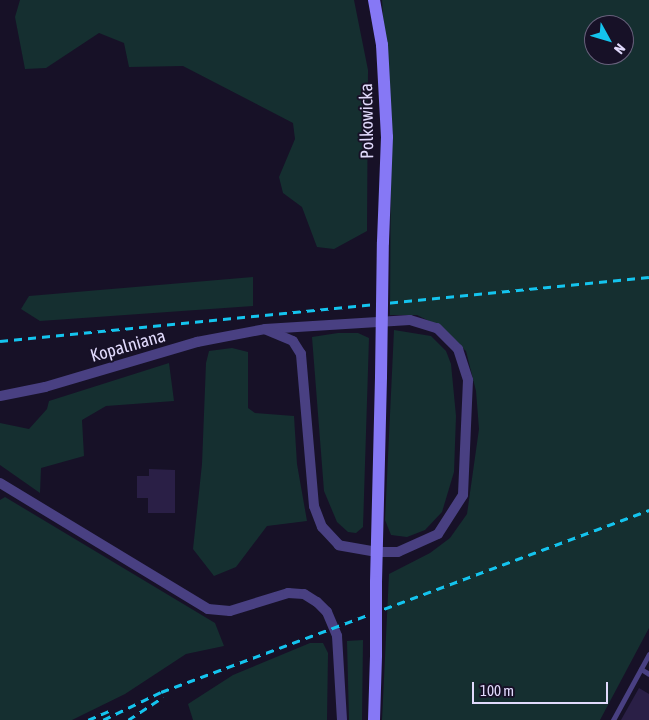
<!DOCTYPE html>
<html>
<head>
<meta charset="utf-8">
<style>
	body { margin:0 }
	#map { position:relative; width:649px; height:720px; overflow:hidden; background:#171127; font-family:"Asap Condensed",sans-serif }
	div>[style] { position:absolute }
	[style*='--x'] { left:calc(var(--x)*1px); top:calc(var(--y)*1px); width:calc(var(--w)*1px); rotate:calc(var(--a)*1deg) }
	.green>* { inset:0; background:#152f30 }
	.building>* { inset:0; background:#2a1f46 }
	.lane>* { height:5px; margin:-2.5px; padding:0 2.5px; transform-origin:2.5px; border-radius:2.5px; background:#494082 }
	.street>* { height:10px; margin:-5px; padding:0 5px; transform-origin:5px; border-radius:5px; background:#494082 }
	.secondary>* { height:12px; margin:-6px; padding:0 6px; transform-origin:6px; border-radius:6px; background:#8678f5 }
	.rail>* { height:2.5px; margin-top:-1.25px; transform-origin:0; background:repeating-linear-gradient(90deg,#14c4ee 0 8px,transparent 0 14px) }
	.secondary-bridge>* { height:12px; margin:-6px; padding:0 6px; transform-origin:6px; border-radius:6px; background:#8678f5 }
	span { translate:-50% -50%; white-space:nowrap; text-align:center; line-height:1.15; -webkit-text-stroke:4px #171127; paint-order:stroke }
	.street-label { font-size:18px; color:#e1dafc }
	.north { position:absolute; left:584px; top:15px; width:50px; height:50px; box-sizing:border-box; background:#171127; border:1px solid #68617c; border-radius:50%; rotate:129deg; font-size:14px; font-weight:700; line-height:20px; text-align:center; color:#e1dafc }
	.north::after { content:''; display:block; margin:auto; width:18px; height:22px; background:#14c4ee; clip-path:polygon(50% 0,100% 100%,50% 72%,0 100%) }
	.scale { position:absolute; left:472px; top:682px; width:136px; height:22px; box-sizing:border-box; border:2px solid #e1dafc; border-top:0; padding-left:6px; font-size:15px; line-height:18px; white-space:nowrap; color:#e1dafc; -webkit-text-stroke:4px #171127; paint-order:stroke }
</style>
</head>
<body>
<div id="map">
	<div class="green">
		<i style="clip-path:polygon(20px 0,354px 0,368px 70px,367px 231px,334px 249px,317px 247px,302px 207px,283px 193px,279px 177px,295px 139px,293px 123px,183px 66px,129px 67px,124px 43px,99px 33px,46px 68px,25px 69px,15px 17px)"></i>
		<i style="clip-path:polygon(evenodd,382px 0,649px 0,649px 628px,600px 720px,382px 720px,389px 574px,430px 553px,450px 538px,467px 514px,479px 429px,476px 391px,466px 351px,435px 324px,417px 315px,390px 315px,391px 147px,382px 0,594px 25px,624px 25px,624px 55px,594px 55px,594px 25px)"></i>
		<i style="clip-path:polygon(253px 277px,253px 306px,40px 321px,21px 309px,29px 296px)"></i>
		<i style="clip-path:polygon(394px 330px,431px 336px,446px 351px,451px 364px,456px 416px,454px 472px,442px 512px,425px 530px,407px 537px,391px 535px,385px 520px)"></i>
		<i style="clip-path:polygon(338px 333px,358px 333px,369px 338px,363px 527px,356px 533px,348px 532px,337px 522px,324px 491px,312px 337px)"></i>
		<i style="clip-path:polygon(232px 348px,248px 352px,248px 408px,255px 413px,294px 416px,297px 464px,307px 521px,267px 526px,236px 567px,214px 576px,193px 549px,202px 464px,206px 363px,209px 351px)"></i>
		<i style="clip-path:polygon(169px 363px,174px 401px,106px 406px,82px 420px,84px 456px,41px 468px,40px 493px,0 465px,0 423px,29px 429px,47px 409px,49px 401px)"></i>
		<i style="clip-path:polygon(5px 497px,215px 623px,224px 646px,186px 654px,125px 694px,72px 720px,0 720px,0 500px)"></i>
		<i style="clip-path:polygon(363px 640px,362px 720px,349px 720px,347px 641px)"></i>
		<i style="clip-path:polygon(310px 643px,323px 643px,328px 653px,327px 720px,193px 720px,188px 704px,233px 675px)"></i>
	</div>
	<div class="building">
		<i style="clip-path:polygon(149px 469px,175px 470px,175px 513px,148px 513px,148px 498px,137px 498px,137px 476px,149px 476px)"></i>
		<i style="clip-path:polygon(639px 688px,649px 694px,649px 720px,621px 720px)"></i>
	</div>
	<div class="lane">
		<i style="--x:641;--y:669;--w:9;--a:32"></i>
		<i style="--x:613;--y:720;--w:75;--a:-61.4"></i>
	</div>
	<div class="street">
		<i style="--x:0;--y:396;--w:46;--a:-11.3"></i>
		<i style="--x:45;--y:387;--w:159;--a:-16.5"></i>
		<i style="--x:197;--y:342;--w:69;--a:-10.8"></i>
		<i style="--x:265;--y:329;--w:145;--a:-3.6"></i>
		<i style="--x:410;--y:320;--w:28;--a:17"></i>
		<i style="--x:437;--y:328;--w:30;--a:45"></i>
		<i style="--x:458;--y:349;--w:33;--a:72"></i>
		<i style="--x:468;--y:380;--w:115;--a:92.5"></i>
		<i style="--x:463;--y:495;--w:46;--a:122.7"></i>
		<i style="--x:438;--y:534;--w:44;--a:155.8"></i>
		<i style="--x:398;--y:552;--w:21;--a:180"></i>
		<i style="--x:377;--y:552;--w:39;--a:-170"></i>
		<i style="--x:339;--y:545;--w:25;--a:-133"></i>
		<i style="--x:322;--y:527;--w:22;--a:-111"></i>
		<i style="--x:314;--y:506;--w:153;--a:-94.9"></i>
		<i style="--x:301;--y:354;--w:15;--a:-122"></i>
		<i style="--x:293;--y:341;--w:30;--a:-157"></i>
		<i style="--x:0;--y:483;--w:243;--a:31.2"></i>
		<i style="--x:208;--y:609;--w:22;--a:5"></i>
		<i style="--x:230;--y:611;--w:61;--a:-17.2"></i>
		<i style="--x:288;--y:593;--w:16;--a:4"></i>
		<i style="--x:304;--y:594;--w:15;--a:32"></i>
		<i style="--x:317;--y:602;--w:14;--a:45"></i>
		<i style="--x:327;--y:612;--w:26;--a:67"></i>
		<i style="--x:337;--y:636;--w:84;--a:86.6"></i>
	</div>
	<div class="secondary">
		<i style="--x:374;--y:0;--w:46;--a:79.9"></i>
		<i style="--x:382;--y:45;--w:92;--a:86.9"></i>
		<i style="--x:387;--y:137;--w:105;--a:92.2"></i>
		<i style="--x:376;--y:582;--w:205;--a:-88.6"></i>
		<i style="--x:374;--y:720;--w:65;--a:-88.2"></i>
	</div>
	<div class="rail">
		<i style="--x:0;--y:341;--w:652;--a:-5.63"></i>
		<i style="--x:88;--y:720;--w:23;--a:-23"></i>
		<i style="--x:103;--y:720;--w:64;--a:-25.8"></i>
		<i style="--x:161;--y:692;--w:521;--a:-20.45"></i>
		<i style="--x:128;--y:720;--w:42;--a:-33.3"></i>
	</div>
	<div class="secondary-bridge">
		<i style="--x:381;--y:377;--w:135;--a:-89.2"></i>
		<i style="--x:376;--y:655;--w:73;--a:-90"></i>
	</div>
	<div class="street-label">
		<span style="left:367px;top:121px;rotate:-91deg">Polkowicka</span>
		<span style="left:128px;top:346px;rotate:-16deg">Kopalniana</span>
	</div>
	<div class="north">N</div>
	<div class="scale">100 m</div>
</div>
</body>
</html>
